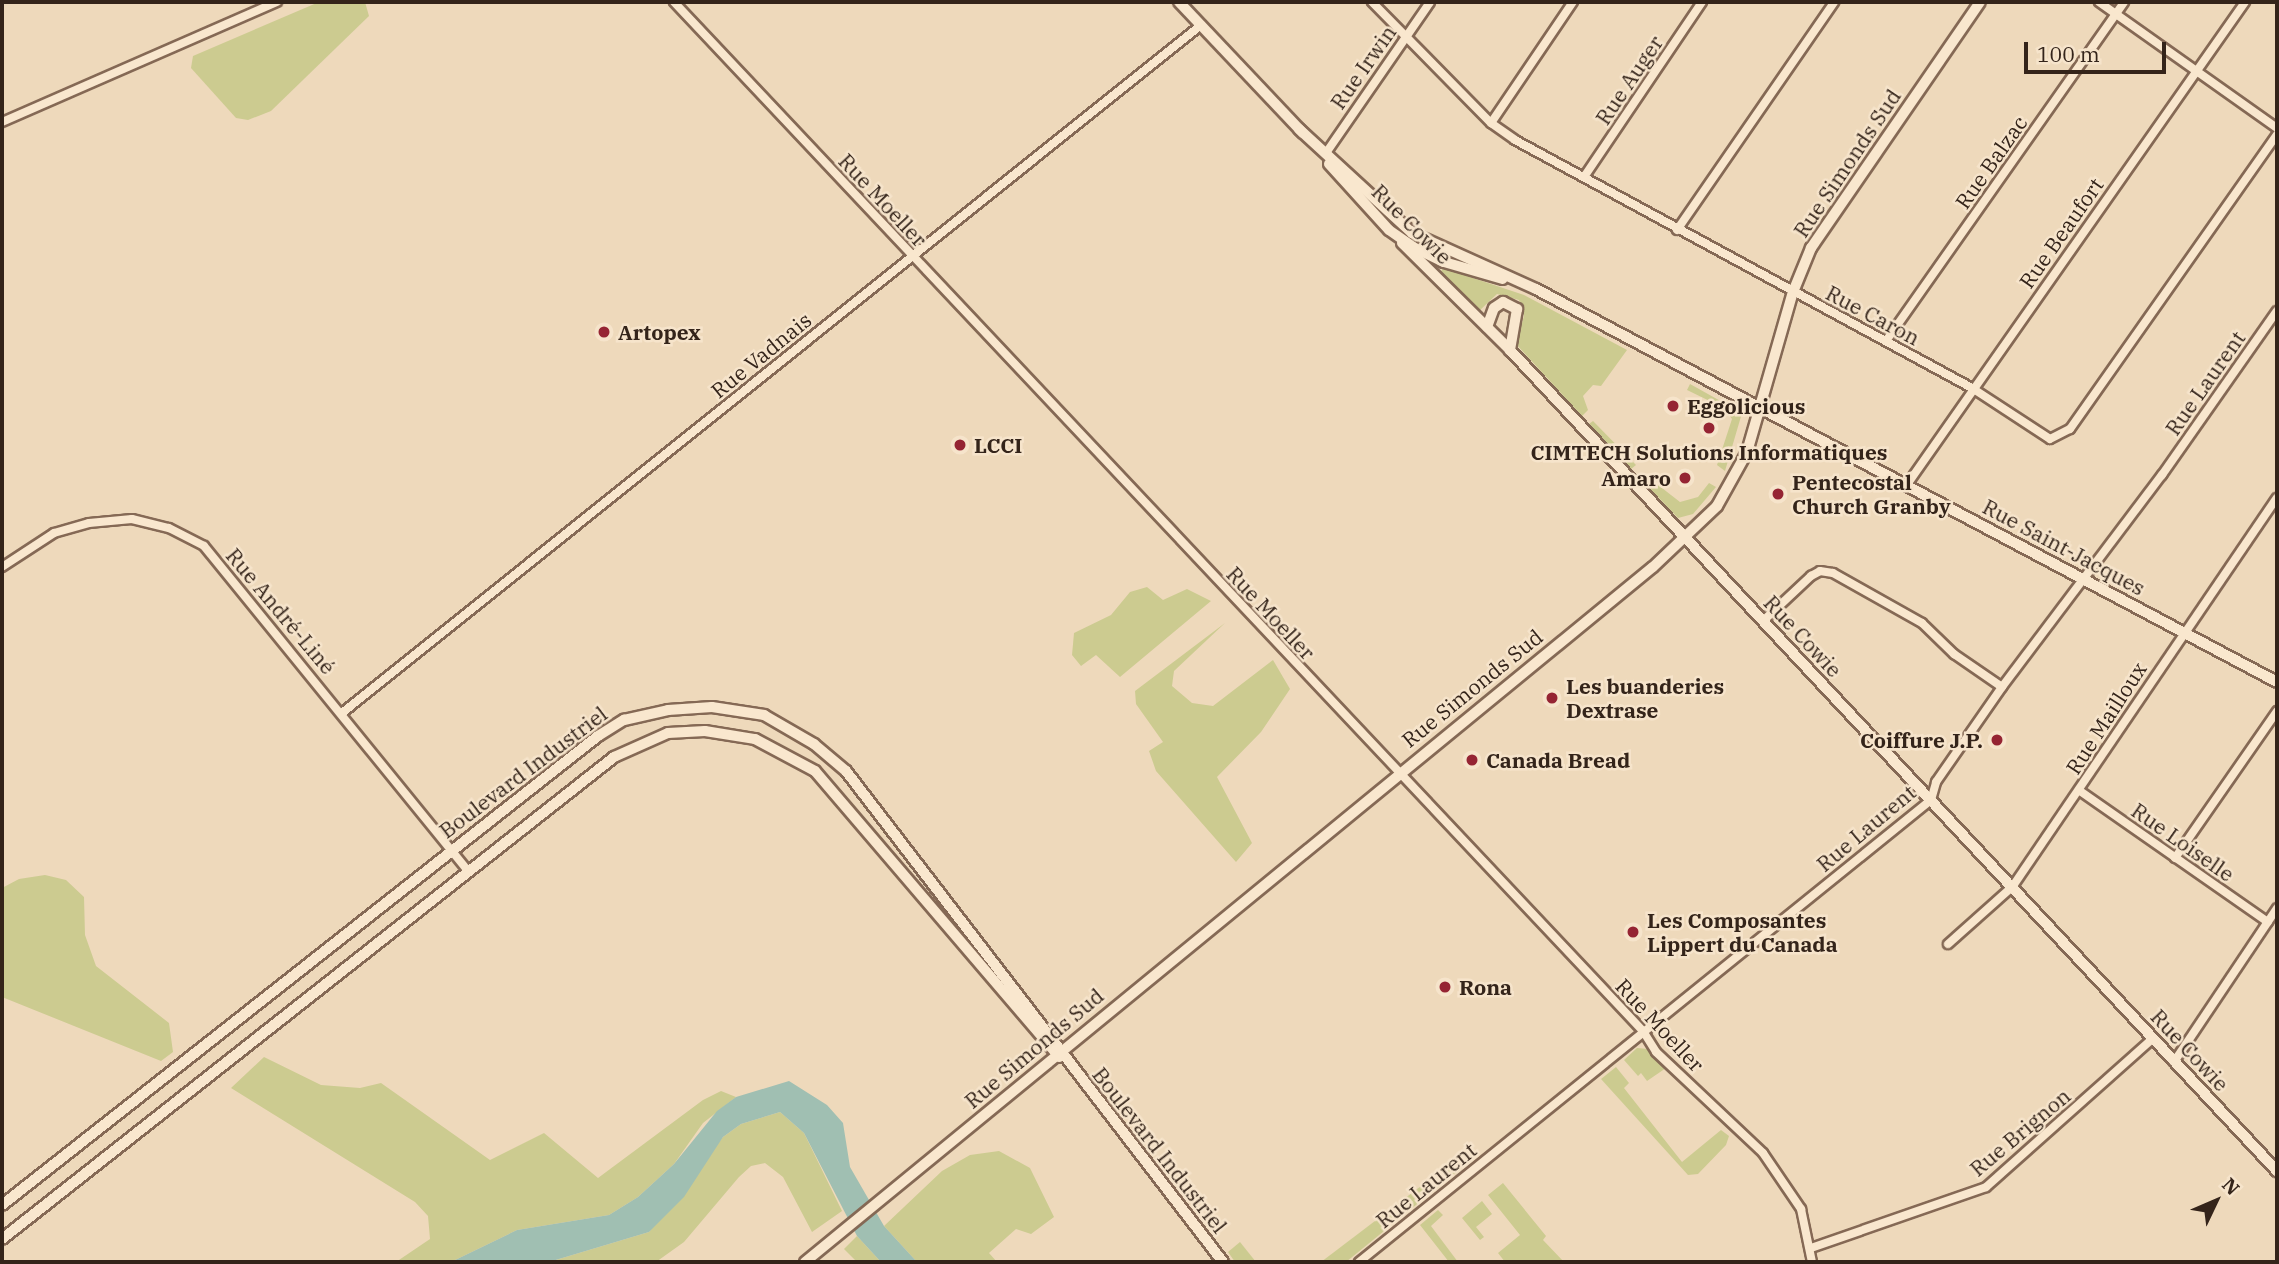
<!DOCTYPE html>
<html>
<head>
<meta charset="utf-8">
<style>
	body { margin:0 }
	#map { position:relative; width:2279px; height:1264px; overflow:hidden; background:#eed9bb; font-family:"IBM Plex Serif",serif }
	div>[style] { position:absolute }
	[style*='--x'] { left:calc(var(--x)*1px); top:calc(var(--y)*1px); width:calc(var(--w)*1px); rotate:calc(var(--a)*1deg) }
	.green>* { inset:0; background:#cccb90 }
	.water>* { inset:0; background:#a0bfb2 }
	.roads { filter:drop-shadow(2px 0 #856955) drop-shadow(-2px 0 #856955) drop-shadow(0 2px #856955) drop-shadow(0 -2px #856955) }
	.minor>* { height:8px; margin:-4px; padding:0 4px; transform-origin:4px; border-radius:4px; background:#f9e7ce }
	.tertiary>* { height:10px; margin:-5px; padding:0 5px; transform-origin:5px; border-radius:5px; background:#f9e7ce }
	.secondary>* { height:10px; margin:-5px; padding:0 5px; transform-origin:5px; border-radius:5px; background:#f9e7ce }
	.dots>* { width:19px; height:19px; translate:-50% -50%; box-sizing:border-box; border:4px solid #f6e4cb; border-radius:50% }
	span { translate:-50% -50%; white-space:nowrap; text-align:center; line-height:1.15; -webkit-text-stroke:5px #f6e4cb; paint-order:stroke }
	.street-label { font-size:21px; color:#34241a }
	.poi-label { font-size:21px; color:#34241a; font-weight:700 }
	.left { translate:0 -50%; text-align:left }
	.right { translate:-100% -50%; text-align:right }
	.frame { position:absolute; inset:0; border:4px solid #34241a; pointer-events:none }
	.north { position:absolute; left:2181px; top:1166px; width:70px; height:70px; -webkit-text-stroke:5px #f6e4cb; paint-order:stroke; rotate:46deg; font-size:19px; font-weight:700; line-height:28px; text-align:center; color:#34241a }
	.north::after { content:''; display:block; margin:auto; width:24px; height:32px; background:#34241a; clip-path:polygon(50% 0,100% 100%,50% 72%,0 100%) }
	.scale { position:absolute; left:2024px; top:42px; width:142px; height:32px; box-sizing:border-box; border:4px solid #34241a; border-top:0; padding-left:9px; font-size:21px; line-height:24px; white-space:nowrap; color:#34241a; -webkit-text-stroke:5px #f6e4cb; paint-order:stroke }
</style>
</head>
<body>
<div id="map">
	<div class="green">
		<i style="clip-path:polygon(319px 2px,365px 2px,369px 16px,271px 111px,248px 120px,236px 118px,191px 68px,193px 56px)"></i>
		<i style="clip-path:polygon(1443px 268px,1524px 295px,1627px 350px,1601px 386px,1593px 385px,1583px 396px,1588px 410px,1582px 416px,1516px 344px,1524px 316px,1519px 300px,1497px 294px,1478px 312px,1440px 273px)"></i>
		<i style="clip-path:polygon(1690px 384px,1742px 413px,1725px 471px,1717px 465px,1732px 419px,1724px 408px,1687px 390px)"></i>
		<i style="clip-path:polygon(1593px 421px,1636px 465px,1631px 469px,1589px 424px)"></i>
		<i style="clip-path:polygon(1644px 474px,1680px 502px,1698px 497px,1709px 483px,1716px 487px,1693px 514px,1678px 518px,1640px 478px)"></i>
		<i style="clip-path:polygon(1147px 587px,1163px 600px,1187px 589px,1211px 601px,1120px 677px,1096px 655px,1081px 666px,1072px 655px,1074px 633px,1111px 615px,1130px 592px)"></i>
		<i style="clip-path:polygon(1225px 623px,1174px 671px,1172px 686px,1192px 703px,1213px 706px,1273px 660px,1290px 689px,1261px 732px,1217px 777px,1252px 843px,1236px 862px,1156px 771px,1149px 751px,1163px 742px,1136px 704px,1135px 691px)"></i>
		<i style="clip-path:polygon(45px 875px,66px 880px,84px 897px,85px 935px,96px 966px,169px 1023px,173px 1052px,161px 1061px,2px 997px,2px 888px,19px 879px)"></i>
		<i style="clip-path:polygon(1637px 1048px,1648px 1049px,1666px 1068px,1647px 1081px,1641px 1073px,1638px 1076px,1624px 1060px)"></i>
		<i style="clip-path:polygon(264px 1057px,321px 1085px,360px 1088px,381px 1083px,490px 1160px,544px 1133px,598px 1178px,703px 1100px,721px 1091px,736px 1097px,703px 1123px,674px 1164px,638px 1197px,609px 1215px,517px 1230px,451px 1262px,396px 1262px,430px 1239px,428px 1216px,415px 1202px,231px 1088px)"></i>
		<i style="clip-path:polygon(1616px 1067px,1629px 1083px,1624px 1088px,1682px 1162px,1721px 1130px,1729px 1136px,1726px 1145px,1698px 1174px,1688px 1175px,1601px 1079px)"></i>
		<i style="clip-path:polygon(780px 1112px,804px 1133px,842px 1211px,812px 1232px,783px 1177px,765px 1163px,751px 1166px,739px 1177px,684px 1242px,656px 1262px,549px 1262px,649px 1232px,723px 1137px,741px 1124px)"></i>
		<i style="clip-path:polygon(999px 1151px,1030px 1168px,1054px 1217px,1031px 1234px,1016px 1229px,989px 1253px,997px 1262px,917px 1262px,884px 1226px,942px 1171px,970px 1155px)"></i>
		<i style="clip-path:polygon(1450px 1164px,1465px 1165px,1346px 1262px,1321px 1262px)"></i>
		<i style="clip-path:polygon(1503px 1183px,1546px 1236px,1543px 1240px,1564px 1262px,1505px 1262px,1498px 1253px,1520px 1235px,1488px 1195px)"></i>
		<i style="clip-path:polygon(1482px 1201px,1492px 1214px,1476px 1227px,1484px 1237px,1480px 1240px,1462px 1218px)"></i>
		<i style="clip-path:polygon(1438px 1210px,1443px 1215px,1431px 1226px,1458px 1262px,1449px 1262px,1420px 1225px)"></i>
		<i style="clip-path:polygon(857px 1236px,881px 1262px,857px 1262px,844px 1249px)"></i>
		<i style="clip-path:polygon(1240px 1242px,1256px 1262px,1235px 1262px,1228px 1252px)"></i>
	</div>
	<div class="water">
		<i style="clip-path:polygon(789px 1081px,827px 1105px,843px 1123px,850px 1167px,884px 1226px,917px 1262px,881px 1262px,857px 1236px,804px 1133px,780px 1112px,741px 1124px,723px 1137px,684px 1197px,649px 1232px,549px 1262px,451px 1262px,517px 1230px,609px 1215px,638px 1197px,674px 1164px,717px 1111px,736px 1097px)"></i>
	</div>
	<div class="roads">
		<div class="minor">
			<i style="--x:674;--y:2;--w:1413;--a:46.72"></i>
			<i style="--x:1643;--y:1031;--w:25;--a:58"></i>
			<i style="--x:1656;--y:1052;--w:147;--a:43.3"></i>
			<i style="--x:1763;--y:1153;--w:68;--a:55.8"></i>
			<i style="--x:1801;--y:1209;--w:54;--a:78.3"></i>
			<i style="--x:1372;--y:2;--w:170;--a:45.5"></i>
			<i style="--x:1491;--y:123;--w:29;--a:35"></i>
			<i style="--x:1515;--y:140;--w:520;--a:28.49"></i>
			<i style="--x:1972;--y:388;--w:93;--a:33.2"></i>
			<i style="--x:2050;--y:439;--w:22;--a:-27"></i>
			<i style="--x:2070;--y:429;--w:360;--a:-54.9"></i>
			<i style="--x:2099;--y:2;--w:218;--a:35.3"></i>
			<i style="--x:2;--y:122;--w:300;--a:-23.6"></i>
			<i style="--x:1491;--y:123;--w:146;--a:-55.9"></i>
			<i style="--x:1326;--y:153;--w:183;--a:-55.4"></i>
			<i style="--x:1584;--y:177;--w:211;--a:-56"></i>
			<i style="--x:1677;--y:230;--w:277;--a:-55.4"></i>
			<i style="--x:1886;--y:341;--w:414;--a:-54.9"></i>
			<i style="--x:1906;--y:486;--w:591;--a:-54.99"></i>
			<i style="--x:2;--y:567;--w:62;--a:-33.2"></i>
			<i style="--x:54;--y:533;--w:36;--a:-16"></i>
			<i style="--x:89;--y:523;--w:43;--a:-5.3"></i>
			<i style="--x:132;--y:519;--w:38;--a:14"></i>
			<i style="--x:169;--y:528;--w:39;--a:27"></i>
			<i style="--x:204;--y:546;--w:417;--a:50.9"></i>
			<i style="--x:1763;--y:621;--w:66;--a:-43.2"></i>
			<i style="--x:1811;--y:576;--w:10;--a:-29"></i>
			<i style="--x:1820;--y:571;--w:13;--a:9"></i>
			<i style="--x:1833;--y:573;--w:102;--a:29.3"></i>
			<i style="--x:1922;--y:623;--w:45;--a:44.1"></i>
			<i style="--x:1954;--y:654;--w:58;--a:34.5"></i>
			<i style="--x:342;--y:713;--w:1101;--a:-38.69"></i>
			<i style="--x:2080;--y:791;--w:229;--a:34.9"></i>
			<i style="--x:2175;--y:858;--w:179;--a:-55.2"></i>
			<i style="--x:1948;--y:944;--w:87;--a:-41.7"></i>
			<i style="--x:2013;--y:886;--w:469;--a:-55.8"></i>
			<i style="--x:2174;--y:1062;--w:185;--a:-56.2"></i>
			<i style="--x:1811;--y:1248;--w:185;--a:-19.2"></i>
			<i style="--x:1986;--y:1187;--w:222;--a:-41.7"></i>
			<i style="--x:1359;--y:1262;--w:735;--a:-38.93"></i>
			<i style="--x:1931;--y:800;--w:19;--a:-74"></i>
			<i style="--x:1936;--y:782;--w:116;--a:-55.2"></i>
			<i style="--x:2002;--y:687;--w:266;--a:-53"></i>
			<i style="--x:2162;--y:475;--w:200;--a:-55"></i>
		</div>
		<div class="tertiary">
			<i style="--x:1402;--y:243;--w:152;--a:44.7"></i>
			<i style="--x:1510;--y:350;--w:1124;--a:46.95"></i>
			<i style="--x:1487;--y:327;--w:20;--a:-70"></i>
			<i style="--x:1494;--y:308;--w:11;--a:-34"></i>
			<i style="--x:1503;--y:302;--w:16;--a:27"></i>
			<i style="--x:1517;--y:309;--w:42;--a:99.7"></i>
			<i style="--x:2;--y:1205;--w:758;--a:-38.2"></i>
			<i style="--x:598;--y:736;--w:31;--a:-32"></i>
			<i style="--x:624;--y:720;--w:45;--a:-12.8"></i>
			<i style="--x:668;--y:710;--w:44;--a:-3.9"></i>
			<i style="--x:712;--y:707;--w:53;--a:8.7"></i>
			<i style="--x:764;--y:715;--w:58;--a:30.1"></i>
			<i style="--x:814;--y:744;--w:42;--a:40.2"></i>
			<i style="--x:846;--y:771;--w:619;--a:52.48"></i>
			<i style="--x:2;--y:1239;--w:779;--a:-38.22"></i>
			<i style="--x:614;--y:757;--w:59;--a:-24"></i>
			<i style="--x:668;--y:733;--w:37;--a:-3"></i>
			<i style="--x:705;--y:731;--w:51;--a:9.1"></i>
			<i style="--x:755;--y:739;--w:68;--a:28.1"></i>
			<i style="--x:815;--y:771;--w:376;--a:49.5"></i>
			<i style="--x:805;--y:1262;--w:1096;--a:-39.34"></i>
			<i style="--x:1653;--y:567;--w:88;--a:-43.6"></i>
			<i style="--x:1717;--y:506;--w:62;--a:-60.9"></i>
			<i style="--x:1747;--y:452;--w:166;--a:-74"></i>
			<i style="--x:1793;--y:292;--w:48;--a:-67.8"></i>
			<i style="--x:1811;--y:248;--w:298;--a:-55.5"></i>
		</div>
		<div class="secondary">
			<i style="--x:1179;--y:2;--w:180;--a:46.6"></i>
			<i style="--x:1299;--y:129;--w:154;--a:42.6"></i>
			<i style="--x:1412;--y:233;--w:136;--a:24.3"></i>
			<i style="--x:1536;--y:289;--w:839;--a:27.94"></i>
			<i style="--x:1329;--y:164;--w:89;--a:47.7"></i>
			<i style="--x:1389;--y:230;--w:29;--a:35"></i>
			<i style="--x:1413;--y:247;--w:34;--a:26"></i>
			<i style="--x:1444;--y:262;--w:61;--a:16.1"></i>
		</div>
	</div>
	<div class="dots">
		<i style="left:604px;top:332px;background:#952433"></i>
		<i style="left:1673px;top:406px;background:#952433"></i>
		<i style="left:1709px;top:428px;background:#952433"></i>
		<i style="left:960px;top:445px;background:#952433"></i>
		<i style="left:1685px;top:478px;background:#952433"></i>
		<i style="left:1778px;top:494px;background:#952433"></i>
		<i style="left:1552px;top:698px;background:#952433"></i>
		<i style="left:1997px;top:740px;background:#952433"></i>
		<i style="left:1472px;top:760px;background:#952433"></i>
		<i style="left:1633px;top:932px;background:#952433"></i>
		<i style="left:1445px;top:987px;background:#952433"></i>
	</div>
	<div class="street-label">
		<span style="left:1363px;top:67px;rotate:-55deg">Rue Irwin</span>
		<span style="left:1629px;top:80px;rotate:-56deg">Rue Auger</span>
		<span style="left:1991px;top:162px;rotate:-55deg">Rue Balzac</span>
		<span style="left:1847px;top:163px;rotate:-56deg">Rue Simonds Sud</span>
		<span style="left:883px;top:200px;rotate:47deg">Rue Moeller</span>
		<span style="left:1412px;top:224px;rotate:45deg">Rue Cowie</span>
		<span style="left:2061px;top:233px;rotate:-55deg">Rue Beaufort</span>
		<span style="left:1873px;top:315px;rotate:28deg">Rue Caron</span>
		<span style="left:761px;top:355px;rotate:-39deg">Rue Vadnais</span>
		<span style="left:2205px;top:383px;rotate:-55deg">Rue Laurent</span>
		<span style="left:2064px;top:547px;rotate:28deg">Rue Saint-Jacques</span>
		<span style="left:281px;top:611px;rotate:50deg">Rue André-Liné</span>
		<span style="left:1271px;top:613px;rotate:47deg">Rue Moeller</span>
		<span style="left:1803px;top:636px;rotate:47deg">Rue Cowie</span>
		<span style="left:1472px;top:688px;rotate:-39deg">Rue Simonds Sud</span>
		<span style="left:2106px;top:718px;rotate:-57deg">Rue Mailloux</span>
		<span style="left:523px;top:772px;rotate:-37deg">Boulevard Industriel</span>
		<span style="left:1866px;top:828px;rotate:-40deg">Rue Laurent</span>
		<span style="left:2183px;top:842px;rotate:35deg">Rue Loiselle</span>
		<span style="left:1660px;top:1025px;rotate:47deg">Rue Moeller</span>
		<span style="left:1034px;top:1048px;rotate:-40deg">Rue Simonds Sud</span>
		<span style="left:2190px;top:1050px;rotate:47deg">Rue Cowie</span>
		<span style="left:2020px;top:1132px;rotate:-40deg">Rue Brignon</span>
		<span style="left:1160px;top:1150px;rotate:52deg">Boulevard Industriel</span>
		<span style="left:1426px;top:1185px;rotate:-39deg">Rue Laurent</span>
	</div>
	<div class="poi-label">
		<span class="left" style="left:618px;top:332px">Artopex</span>
		<span class="left" style="left:1687px;top:406px">Eggolicious</span>
		<span class="left" style="left:974px;top:445px">LCCI</span>
		<span style="left:1709px;top:452px">CIMTECH Solutions Informatiques</span>
		<span class="right" style="left:1671px;top:478px">Amaro</span>
		<span class="left" style="left:1792px;top:494px">Pentecostal<br>Church Granby</span>
		<span class="left" style="left:1566px;top:698px">Les buanderies<br>Dextrase</span>
		<span class="right" style="left:1983px;top:740px">Coiffure J.P.</span>
		<span class="left" style="left:1486px;top:760px">Canada Bread</span>
		<span class="left" style="left:1647px;top:932px">Les Composantes<br>Lippert du Canada</span>
		<span class="left" style="left:1459px;top:987px">Rona</span>
	</div>
	<div class="frame"></div>
	<div class="north">N</div>
	<div class="scale">100 m</div>
</div>
</body>
</html>
